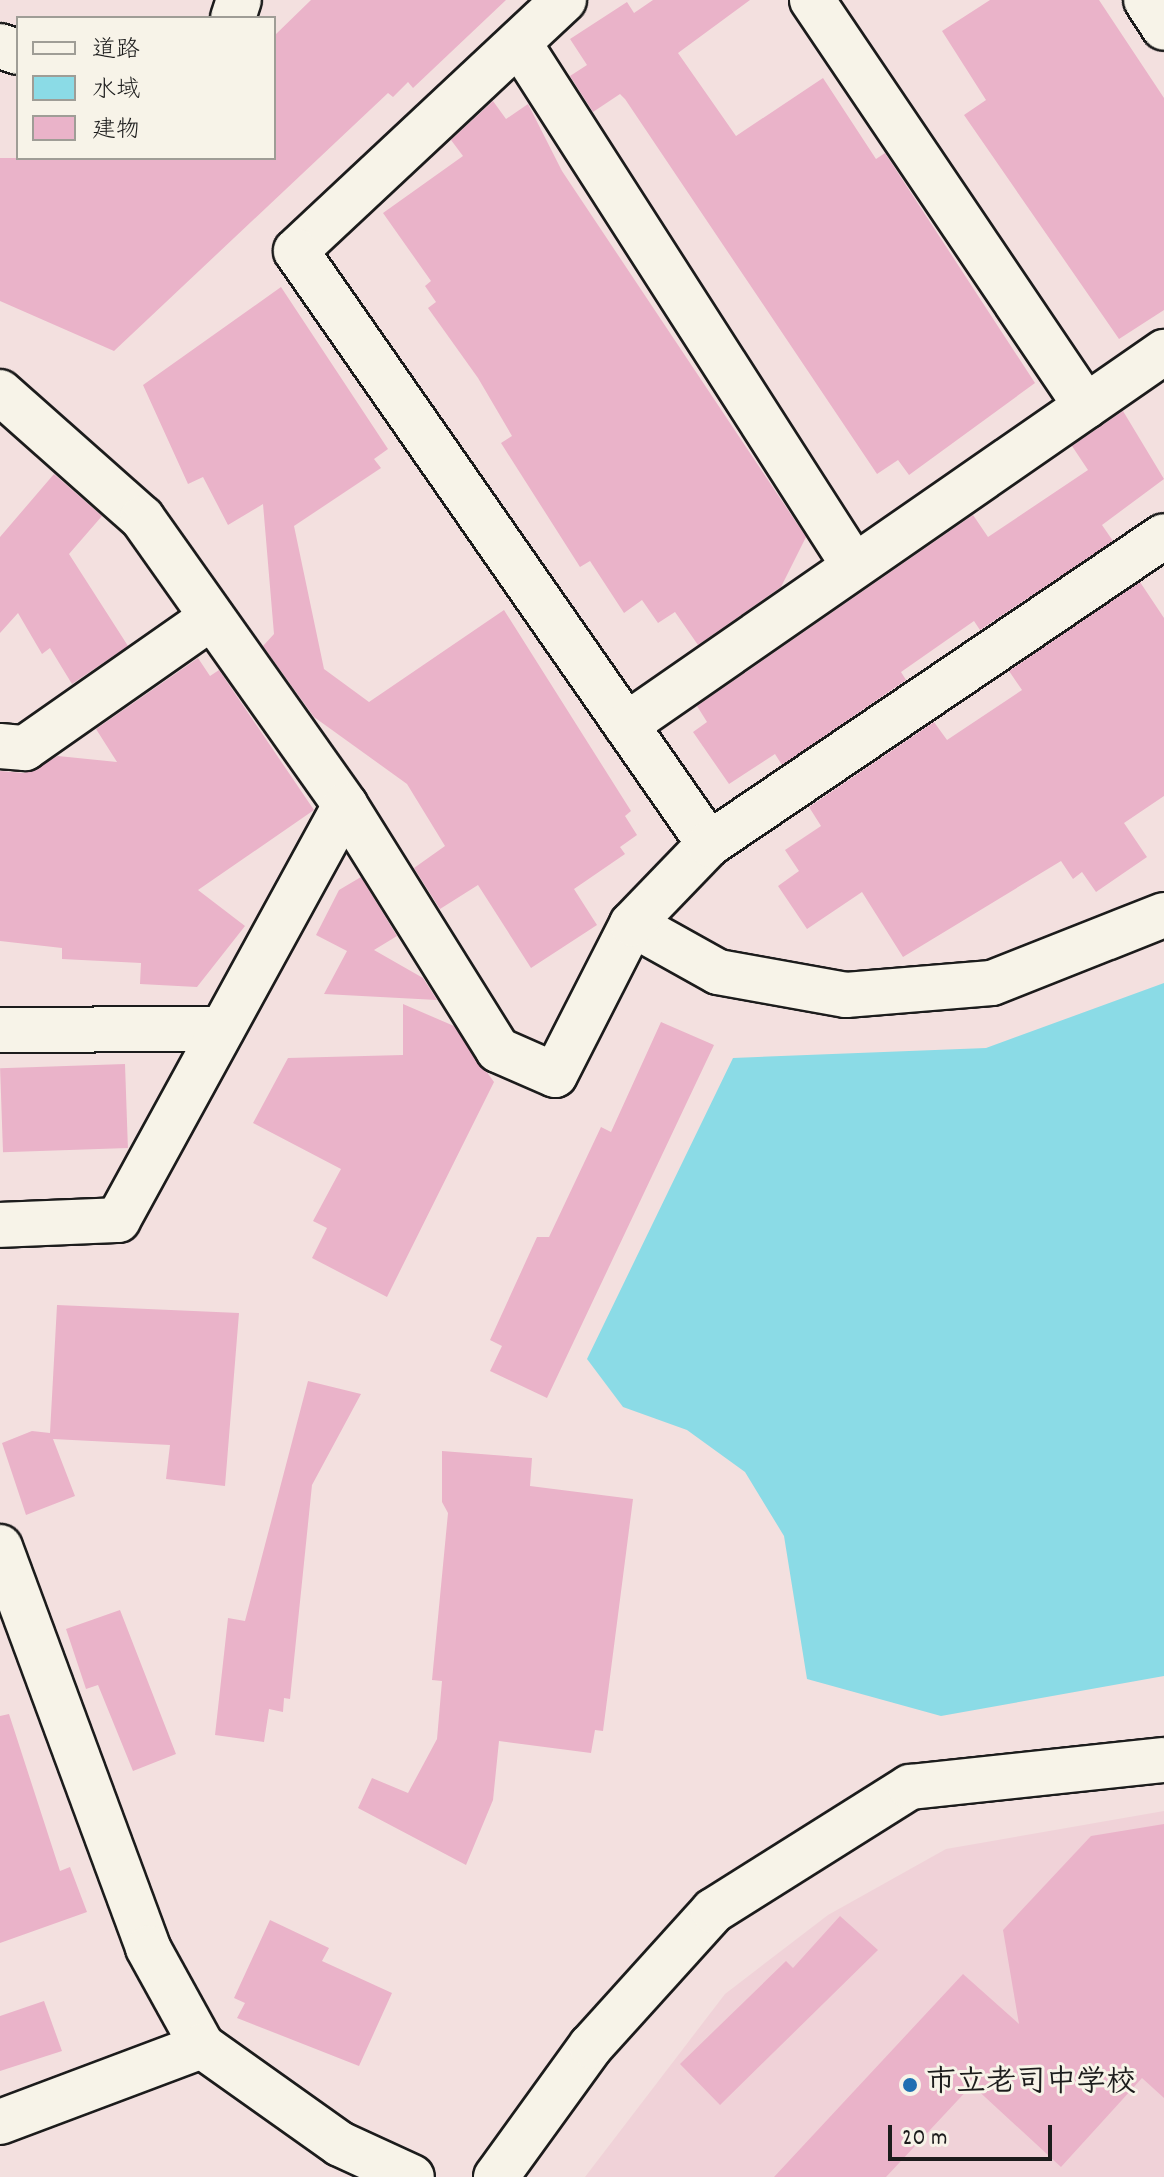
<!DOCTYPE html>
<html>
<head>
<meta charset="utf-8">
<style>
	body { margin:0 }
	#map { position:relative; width:1164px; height:2177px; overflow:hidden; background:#f3e0df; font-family:Dekko,"Klee One",sans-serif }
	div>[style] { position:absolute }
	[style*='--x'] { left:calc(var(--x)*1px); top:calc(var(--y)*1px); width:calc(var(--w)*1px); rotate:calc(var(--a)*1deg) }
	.built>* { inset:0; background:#f0d2d8 }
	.water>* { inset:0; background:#8bdbe6 }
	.building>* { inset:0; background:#eab3c9; transform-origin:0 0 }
	.roads { filter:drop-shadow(2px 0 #1c1c1c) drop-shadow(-2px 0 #1c1c1c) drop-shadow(0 2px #1c1c1c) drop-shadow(0 -2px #1c1c1c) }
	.minor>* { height:44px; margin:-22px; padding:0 22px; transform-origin:22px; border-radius:22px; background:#f7f3e8 }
	.dots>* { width:22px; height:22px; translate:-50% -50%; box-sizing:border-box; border:4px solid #f7f3e8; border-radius:50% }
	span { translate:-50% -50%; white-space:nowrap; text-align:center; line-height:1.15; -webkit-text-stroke:6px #f7f3e8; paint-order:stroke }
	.poi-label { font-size:30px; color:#1c1c1c; font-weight:700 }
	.left { translate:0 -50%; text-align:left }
	.legend { position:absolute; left:16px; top:16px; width:260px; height:144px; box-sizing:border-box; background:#f7f3e8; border:2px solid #9f9d96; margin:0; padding:10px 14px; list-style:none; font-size:24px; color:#1c1c1c }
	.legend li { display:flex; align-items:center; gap:16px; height:40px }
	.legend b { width:40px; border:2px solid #9f9d96 }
	.scale { position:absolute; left:888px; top:2125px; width:164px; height:36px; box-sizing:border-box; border:4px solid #1c1c1c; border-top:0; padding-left:10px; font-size:24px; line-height:28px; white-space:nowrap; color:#1c1c1c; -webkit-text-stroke:6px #f7f3e8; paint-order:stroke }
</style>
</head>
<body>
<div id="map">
	<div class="built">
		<i style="clip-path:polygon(1164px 1811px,1164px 2177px,585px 2177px,725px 1994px,828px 1915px,946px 1849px)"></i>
	</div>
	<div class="water">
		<i style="clip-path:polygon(1164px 983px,1164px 1676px,941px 1716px,807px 1679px,784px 1536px,745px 1472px,687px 1430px,623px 1407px,587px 1359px,733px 1058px,986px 1048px)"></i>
	</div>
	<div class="building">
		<i style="clip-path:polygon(311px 0,506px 0,413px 88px,408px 82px,393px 97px,388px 93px,114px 351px,0 301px,0 158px,274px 158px,274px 36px)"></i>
		<i style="clip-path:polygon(653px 0,750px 0,678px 53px,736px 136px,823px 78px,876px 159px,885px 153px,1035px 383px,909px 475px,898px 460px,877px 474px,625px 99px,620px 94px,593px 112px,570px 76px,587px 65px,570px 39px,627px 2px,634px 13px)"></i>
		<i style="clip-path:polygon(990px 0,1099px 0,1164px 98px,1164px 310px,1119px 339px,964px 115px,986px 100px,942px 31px)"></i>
		<i style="clip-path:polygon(493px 101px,506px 119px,528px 104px,562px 171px,806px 537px,781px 587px,698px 645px,675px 612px,658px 623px,642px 600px,624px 613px,590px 561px,580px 567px,501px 443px,512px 436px,478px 378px,428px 308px,436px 302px,425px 286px,431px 281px,383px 213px,463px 156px,451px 140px)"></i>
		<i style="clip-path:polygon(281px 287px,388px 449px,374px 459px,381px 468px,294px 526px,324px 669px,369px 702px,504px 610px,631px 811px,625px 816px,637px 835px,620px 847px,625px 854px,574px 889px,597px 925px,531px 968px,478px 885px,440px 909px,414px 868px,445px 846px,407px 784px,314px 717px,263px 646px,274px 634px,263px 504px,228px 525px,203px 477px,188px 484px,143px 385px)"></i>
		<i style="clip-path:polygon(1123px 411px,1164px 479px,1102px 525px,1113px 541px,980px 630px,974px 621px,901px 672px,906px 680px,782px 765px,775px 754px,729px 784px,693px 732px,707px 722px,697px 706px,973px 515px,988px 537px,1088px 470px,1072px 446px)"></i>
		<i style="clip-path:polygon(54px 474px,102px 516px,69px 554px,128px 646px,72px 684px,50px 648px,42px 654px,18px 613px,0 633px,0 537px)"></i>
		<i style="clip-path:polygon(1140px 582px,1164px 618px,1164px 796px,1124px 823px,1147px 857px,1096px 892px,1082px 872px,1073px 879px,1061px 861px,903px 957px,862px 892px,807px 929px,778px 886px,799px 871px,785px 850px,821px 826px,809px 807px,934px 722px,947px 740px,1022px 690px,1009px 671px)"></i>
		<i style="clip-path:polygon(198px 658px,210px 676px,219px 670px,314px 810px,198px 890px,245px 926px,197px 987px,140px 984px,141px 963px,62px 959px,62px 948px,0 941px,0 771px,24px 773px,58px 756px,117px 762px,96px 729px)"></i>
		<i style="clip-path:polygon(361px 877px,397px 936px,374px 950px,423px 978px,437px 1000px,324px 994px,347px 951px,316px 935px,339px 890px)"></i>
		<i style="clip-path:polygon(403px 1004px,454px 1026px,494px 1082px,387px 1297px,312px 1258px,327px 1228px,313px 1221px,341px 1169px,253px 1123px,288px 1058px,403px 1055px)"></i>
		<i style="clip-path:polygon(661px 1022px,714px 1045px,547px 1398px,490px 1371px,502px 1346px,490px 1340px,537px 1237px,549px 1237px,601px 1127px,611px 1132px)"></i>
		<i style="left:125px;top:1064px;width:84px;height:125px;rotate:88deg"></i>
		<i style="clip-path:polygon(57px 1305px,239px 1313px,225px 1486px,166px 1479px,170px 1445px,53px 1439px,75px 1496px,26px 1515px,2px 1443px,32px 1431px,50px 1433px)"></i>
		<i style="clip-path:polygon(308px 1381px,361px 1394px,312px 1485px,290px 1699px,284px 1698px,283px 1712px,269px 1709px,264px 1742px,215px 1735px,228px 1618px,245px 1621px)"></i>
		<i style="clip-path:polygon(442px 1451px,532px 1458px,530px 1486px,633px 1499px,603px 1731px,595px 1730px,591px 1753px,499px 1741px,493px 1800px,466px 1865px,358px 1808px,372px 1778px,408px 1793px,437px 1739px,442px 1681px,432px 1680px,448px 1513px,442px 1502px)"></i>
		<i style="clip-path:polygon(120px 1610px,176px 1754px,133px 1771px,98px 1685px,86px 1689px,66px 1629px)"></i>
		<i style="clip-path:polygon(9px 1714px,60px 1871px,70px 1867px,87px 1912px,0 1943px,0 1716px)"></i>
		<i style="clip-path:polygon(1164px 1824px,1164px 2098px,1142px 2078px,1061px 2167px,972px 2085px,886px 2177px,774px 2177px,963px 1974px,1019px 2024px,1003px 1930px,1091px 1836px)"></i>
		<i style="clip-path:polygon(840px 1916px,878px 1950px,720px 2105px,680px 2064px,786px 1961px,793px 1968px)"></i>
		<i style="clip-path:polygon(270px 1920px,329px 1948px,322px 1961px,392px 1993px,359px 2066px,237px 2018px,245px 2003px,234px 1998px)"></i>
		<i style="clip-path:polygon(44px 2001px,62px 2051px,0 2071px,0 2016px)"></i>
	</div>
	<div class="roads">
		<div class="minor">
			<i style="--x:564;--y:0;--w:367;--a:136.9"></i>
			<i style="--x:296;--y:251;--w:723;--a:55.14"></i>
			<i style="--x:812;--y:0;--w:490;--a:56"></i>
			<i style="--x:1146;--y:0;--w:33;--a:57"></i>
			<i style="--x:233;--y:18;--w:19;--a:-72"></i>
			<i style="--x:519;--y:43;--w:621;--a:57.36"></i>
			<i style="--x:0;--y:46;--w:19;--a:18"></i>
			<i style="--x:0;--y:392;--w:190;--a:41.6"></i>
			<i style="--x:142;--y:518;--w:352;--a:54.7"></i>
			<i style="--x:626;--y:725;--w:655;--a:-34.73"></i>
			<i style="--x:0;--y:746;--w:25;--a:5"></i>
			<i style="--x:25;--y:748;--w:228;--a:-35"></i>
			<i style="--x:632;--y:924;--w:98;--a:29.2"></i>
			<i style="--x:718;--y:972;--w:130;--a:10.2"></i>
			<i style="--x:846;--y:995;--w:146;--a:-4.7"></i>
			<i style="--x:992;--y:983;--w:185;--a:-21.6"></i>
			<i style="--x:0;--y:1030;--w:222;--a:-0.3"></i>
			<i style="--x:0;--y:1225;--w:118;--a:-2.4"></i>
			<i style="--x:118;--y:1220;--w:473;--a:-61.3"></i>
			<i style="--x:345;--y:805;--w:289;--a:58"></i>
			<i style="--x:498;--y:1050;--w:62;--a:23.7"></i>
			<i style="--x:555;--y:1075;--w:169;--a:-63"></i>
			<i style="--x:632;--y:924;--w:111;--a:-46.1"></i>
			<i style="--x:709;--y:844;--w:549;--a:-34.09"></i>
			<i style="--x:0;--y:1547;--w:427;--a:69.7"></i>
			<i style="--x:148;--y:1948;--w:112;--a:61.1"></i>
			<i style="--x:202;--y:2046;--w:169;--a:35.4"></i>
			<i style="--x:340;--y:2144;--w:79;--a:24.6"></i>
			<i style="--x:0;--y:2122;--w:216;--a:-20.6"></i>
			<i style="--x:496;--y:2177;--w:162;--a:-54.1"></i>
			<i style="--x:591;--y:2046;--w:182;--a:-47.9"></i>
			<i style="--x:713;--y:1911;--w:233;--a:-32.2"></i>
			<i style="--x:910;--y:1787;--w:255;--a:-6.1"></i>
		</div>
	</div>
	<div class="dots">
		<i style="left:910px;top:2085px;background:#1f6fb2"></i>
	</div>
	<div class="poi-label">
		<span class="left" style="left:926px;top:2085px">市立老司中学校</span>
	</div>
	<ul class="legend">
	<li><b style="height:10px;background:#f7f3e8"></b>道路</li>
	<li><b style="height:22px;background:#8bdbe6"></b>水域</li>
	<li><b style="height:22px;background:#eab3c9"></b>建物</li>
	</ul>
	<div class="scale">20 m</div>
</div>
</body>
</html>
